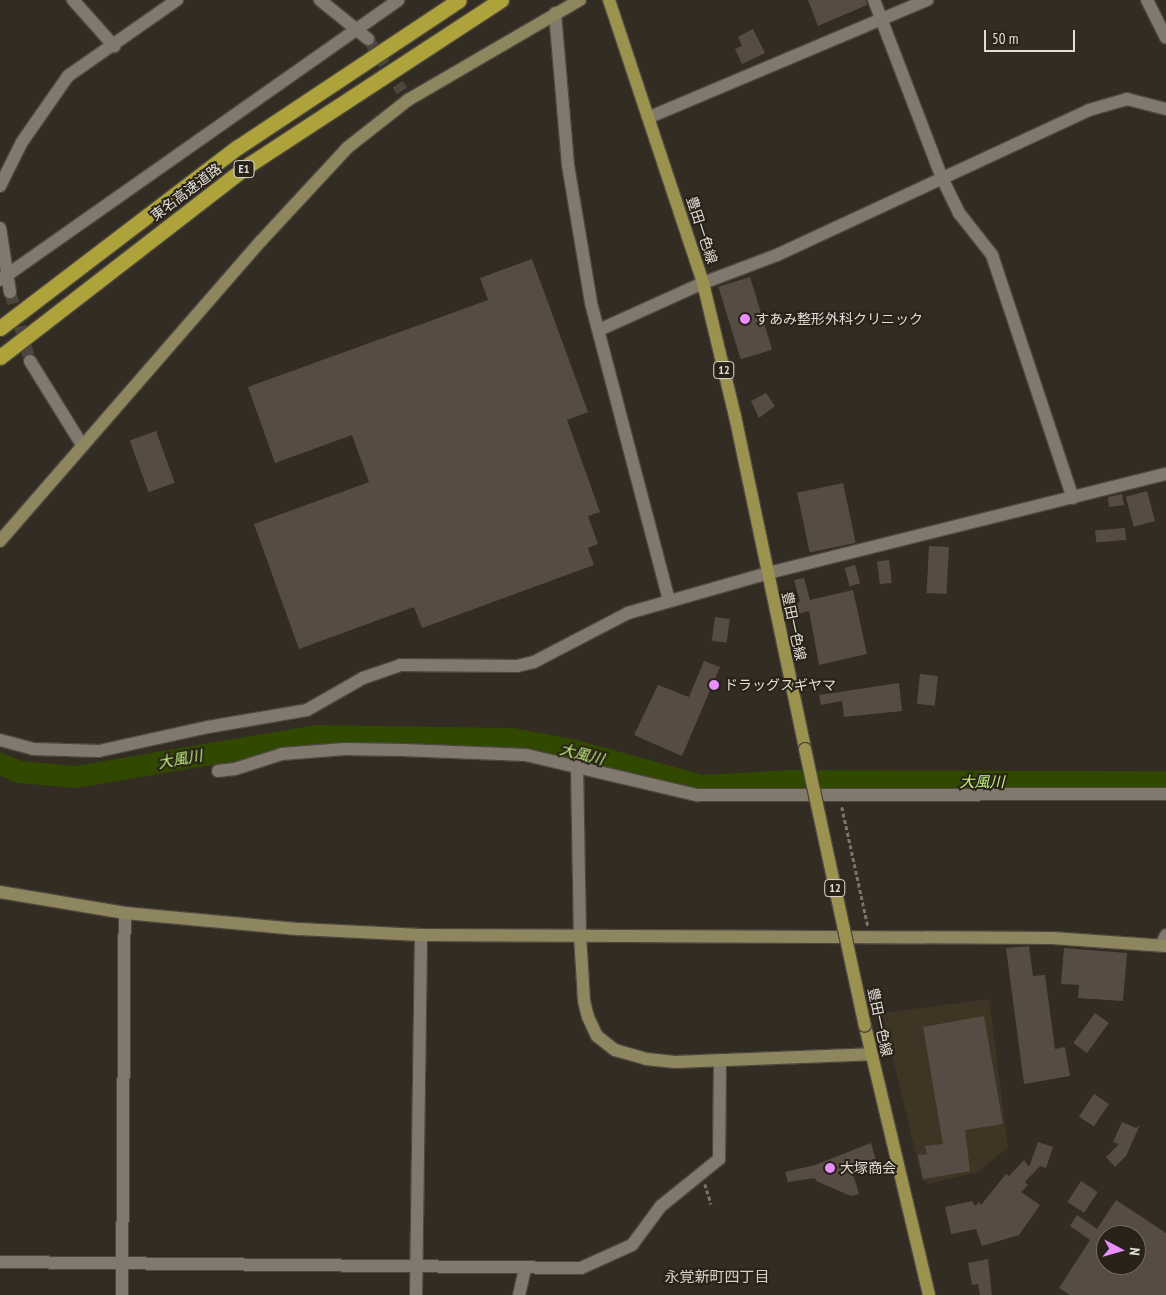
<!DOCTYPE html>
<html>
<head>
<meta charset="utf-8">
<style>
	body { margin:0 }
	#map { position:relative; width:1166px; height:1295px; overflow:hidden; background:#322c22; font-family:"PT Sans Narrow","Noto Sans JP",sans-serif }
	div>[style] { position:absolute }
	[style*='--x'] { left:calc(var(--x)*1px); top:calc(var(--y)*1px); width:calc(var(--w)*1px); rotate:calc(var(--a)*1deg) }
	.built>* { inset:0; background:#3f3525 }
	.river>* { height:22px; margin:-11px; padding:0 11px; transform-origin:11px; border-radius:11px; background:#304800 }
	.building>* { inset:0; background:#574c44; transform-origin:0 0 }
	.street-tunnel>* { height:12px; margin-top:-6px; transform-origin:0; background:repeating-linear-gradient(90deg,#4c473d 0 12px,transparent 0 18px) }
	.path>* { height:2.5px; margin-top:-1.25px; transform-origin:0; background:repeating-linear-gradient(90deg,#7b766d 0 4px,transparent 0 6.5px) }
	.roads { filter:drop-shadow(1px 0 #4e4840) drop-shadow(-1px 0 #4e4840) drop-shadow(0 1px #4e4840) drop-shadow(0 -1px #4e4840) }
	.street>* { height:12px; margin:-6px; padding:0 6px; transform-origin:6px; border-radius:6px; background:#81796e }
	.secondary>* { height:12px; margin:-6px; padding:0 6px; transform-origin:6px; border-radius:6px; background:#8e865e }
	.primary>* { height:12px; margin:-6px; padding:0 6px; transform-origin:6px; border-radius:6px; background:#9c924f }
	.highway>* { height:15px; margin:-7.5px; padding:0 7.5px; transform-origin:7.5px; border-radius:7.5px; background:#aea33a }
	.bridges { filter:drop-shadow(1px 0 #4e4840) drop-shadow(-1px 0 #4e4840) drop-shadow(0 1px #4e4840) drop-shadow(0 -1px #4e4840) }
	.primary-bridge>* { height:12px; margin:-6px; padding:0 6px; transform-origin:6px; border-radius:6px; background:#9c924f }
	.dots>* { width:14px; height:14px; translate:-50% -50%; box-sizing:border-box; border:2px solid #282218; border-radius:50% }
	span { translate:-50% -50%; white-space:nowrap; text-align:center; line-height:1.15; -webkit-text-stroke:4px #282218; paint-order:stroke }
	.shield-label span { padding:1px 4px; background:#282218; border:1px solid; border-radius:4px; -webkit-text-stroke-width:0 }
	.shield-label { font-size:12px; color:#e1ddd7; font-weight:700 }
	.street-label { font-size:14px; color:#e1ddd7 }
	.poi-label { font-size:14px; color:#e1ddd7 }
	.left { translate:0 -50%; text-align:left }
	.water-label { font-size:15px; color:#c4f37f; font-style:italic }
	.neighbourhood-label { font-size:15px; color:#d8d0c3 }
	.north { position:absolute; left:1096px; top:1225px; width:50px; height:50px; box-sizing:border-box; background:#282218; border:1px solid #726d64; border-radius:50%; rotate:96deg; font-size:14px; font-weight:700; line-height:20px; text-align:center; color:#e1ddd7 }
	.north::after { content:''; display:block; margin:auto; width:18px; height:22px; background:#e88eff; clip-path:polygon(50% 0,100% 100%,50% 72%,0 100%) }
	.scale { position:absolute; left:984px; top:30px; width:91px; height:22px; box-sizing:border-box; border:2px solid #e1ddd7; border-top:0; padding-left:6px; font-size:15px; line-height:18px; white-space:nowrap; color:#e1ddd7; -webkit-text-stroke:4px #282218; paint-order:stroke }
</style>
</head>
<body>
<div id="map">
	<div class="built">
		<i style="clip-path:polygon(989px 999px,1008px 1147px,978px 1172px,929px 1184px,922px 1180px,882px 1013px)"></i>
	</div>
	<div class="river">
		<i style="--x:0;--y:764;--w:22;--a:22"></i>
		<i style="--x:20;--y:772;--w:56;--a:5.1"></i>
		<i style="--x:76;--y:777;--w:243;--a:-9.7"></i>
		<i style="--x:316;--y:736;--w:197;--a:0.9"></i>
		<i style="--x:513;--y:739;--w:64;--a:10.8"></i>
		<i style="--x:576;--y:751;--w:130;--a:15.6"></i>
		<i style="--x:701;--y:786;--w:89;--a:-3.2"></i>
		<i style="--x:790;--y:781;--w:376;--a:0.2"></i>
	</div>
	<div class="building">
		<i style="clip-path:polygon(808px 0,866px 0,867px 5px,818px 26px)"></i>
		<i style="clip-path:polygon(753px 29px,765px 53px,742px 64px,735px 49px,742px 46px,738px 37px)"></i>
		<i style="clip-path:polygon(532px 259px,588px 412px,567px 420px,600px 512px,588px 516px,598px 544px,588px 548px,594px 565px,422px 628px,414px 607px,299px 649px,254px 524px,369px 482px,352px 435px,275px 463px,248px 387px,488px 300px,480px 278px)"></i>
		<i style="left:750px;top:277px;width:76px;height:33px;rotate:73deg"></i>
		<i style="clip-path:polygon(766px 393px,775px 406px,759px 418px,751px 401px)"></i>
		<i style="left:156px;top:431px;width:55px;height:28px;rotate:70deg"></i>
		<i style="left:843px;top:483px;width:61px;height:47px;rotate:78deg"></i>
		<i style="left:1147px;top:491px;width:31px;height:22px;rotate:75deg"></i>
		<i style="clip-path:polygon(1122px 494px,1124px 505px,1109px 507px,1108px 497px)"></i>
		<i style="left:1125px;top:528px;width:12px;height:30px;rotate:85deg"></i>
		<i style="left:929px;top:546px;width:20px;height:47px;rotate:3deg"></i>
		<i style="left:889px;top:560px;width:23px;height:12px;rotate:83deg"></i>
		<i style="left:855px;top:565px;width:19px;height:11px;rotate:74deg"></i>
		<i style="clip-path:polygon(804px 578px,810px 600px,853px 590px,867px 654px,819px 665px,809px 611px,798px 614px,796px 603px,800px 602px,794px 580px)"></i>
		<i style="left:715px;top:617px;width:15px;height:24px;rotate:8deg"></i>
		<i style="clip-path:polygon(704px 661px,720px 667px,682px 756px,634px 735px,658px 685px,689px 697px)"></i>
		<i style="left:920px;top:674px;width:18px;height:30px;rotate:6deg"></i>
		<i style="clip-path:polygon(899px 683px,902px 711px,844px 717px,842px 701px,821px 705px,819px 695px)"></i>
		<i style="clip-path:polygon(1029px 946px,1033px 976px,1045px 975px,1055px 1049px,1065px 1047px,1070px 1076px,1024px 1084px,1006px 948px)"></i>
		<i style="clip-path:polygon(1064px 948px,1127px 953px,1123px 1001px,1078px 998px,1079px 985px,1061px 984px)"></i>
		<i style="left:1095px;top:1013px;width:17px;height:37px;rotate:36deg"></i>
		<i style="clip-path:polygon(984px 1016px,1003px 1124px,965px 1130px,970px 1171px,923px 1179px,918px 1155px,927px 1154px,925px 1146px,943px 1144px,923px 1027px)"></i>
		<i style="left:1094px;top:1094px;width:18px;height:27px;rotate:34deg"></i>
		<i style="clip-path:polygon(1122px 1122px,1136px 1128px,1140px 1125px,1126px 1156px,1115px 1167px,1106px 1157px,1119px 1144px,1113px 1142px)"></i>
		<i style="clip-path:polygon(1038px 1142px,1053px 1147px,1046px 1168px,1040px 1166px,1025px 1182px,1028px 1185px,1021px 1192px,1040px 1205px,1019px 1235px,982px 1246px,976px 1229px,951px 1234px,945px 1207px,972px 1201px,975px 1206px,979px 1202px,981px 1205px,1006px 1174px,1009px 1176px,1024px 1160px,1029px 1167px)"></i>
		<i style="clip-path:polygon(871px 1143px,876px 1160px,852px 1171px,859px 1194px,851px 1196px,816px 1181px,815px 1178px,788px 1182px,785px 1172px,815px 1165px)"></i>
		<i style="left:1081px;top:1181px;width:20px;height:25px;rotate:33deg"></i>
		<i style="clip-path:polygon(evenodd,1116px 1200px,1166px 1233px,1166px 1295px,1070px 1295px,1059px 1288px,1090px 1240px,1070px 1226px,1077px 1215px,1097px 1229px,1116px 1200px,1106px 1235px,1136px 1235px,1136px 1265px,1106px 1265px,1106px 1235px)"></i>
		<i style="clip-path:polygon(988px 1259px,992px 1295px,980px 1295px,978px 1284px,972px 1285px,968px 1263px)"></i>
	</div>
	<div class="street-tunnel">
		<i style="--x:368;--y:39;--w:62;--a:56.8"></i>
		<i style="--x:10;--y:292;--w:72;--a:73.8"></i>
	</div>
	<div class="path">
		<i style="--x:842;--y:807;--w:122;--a:77.7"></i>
		<i style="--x:705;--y:1184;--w:21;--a:73"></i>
	</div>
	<div class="roads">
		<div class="street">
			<i style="--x:73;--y:0;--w:62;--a:48.3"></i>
			<i style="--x:320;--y:0;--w:62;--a:39.1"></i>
			<i style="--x:874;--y:0;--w:191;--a:69.1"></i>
			<i style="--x:942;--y:178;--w:39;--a:64"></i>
			<i style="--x:959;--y:213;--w:53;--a:51.8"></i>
			<i style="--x:992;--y:255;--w:256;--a:71.6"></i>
			<i style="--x:1147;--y:0;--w:42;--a:63.4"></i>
			<i style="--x:555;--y:13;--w:153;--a:85.1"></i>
			<i style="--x:568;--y:165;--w:140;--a:80.5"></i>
			<i style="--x:591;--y:303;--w:308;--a:75.3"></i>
			<i style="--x:650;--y:117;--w:301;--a:-22.9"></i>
			<i style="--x:0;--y:186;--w:49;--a:-63.4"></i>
			<i style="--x:22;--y:142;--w:80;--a:-55.1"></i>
			<i style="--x:68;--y:76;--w:133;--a:-34.9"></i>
			<i style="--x:0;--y:228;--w:65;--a:81.1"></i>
			<i style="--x:0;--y:280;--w:487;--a:-35.1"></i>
			<i style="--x:599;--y:330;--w:114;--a:-24.3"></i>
			<i style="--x:703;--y:283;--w:79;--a:-20.7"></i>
			<i style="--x:777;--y:255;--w:344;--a:-24.9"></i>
			<i style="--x:1089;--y:110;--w:40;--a:-16"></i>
			<i style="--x:1127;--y:99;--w:40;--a:14.4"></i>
			<i style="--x:30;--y:361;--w:99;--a:58.2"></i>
			<i style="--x:0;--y:740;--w:34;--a:15"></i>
			<i style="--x:33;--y:749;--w:66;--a:1.7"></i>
			<i style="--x:99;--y:751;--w:112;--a:-12.4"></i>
			<i style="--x:208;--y:727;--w:100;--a:-9.7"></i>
			<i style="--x:307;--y:710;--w:64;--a:-29.7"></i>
			<i style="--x:363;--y:678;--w:39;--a:-19"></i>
			<i style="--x:400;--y:665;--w:117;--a:0.5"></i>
			<i style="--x:517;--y:666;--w:17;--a:-13"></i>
			<i style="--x:534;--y:662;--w:106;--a:-27.5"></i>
			<i style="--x:628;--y:613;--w:146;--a:-15.9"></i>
			<i style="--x:768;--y:573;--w:410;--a:-14"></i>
			<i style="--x:577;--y:765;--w:170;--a:89"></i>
			<i style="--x:218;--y:771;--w:17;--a:-7"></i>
			<i style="--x:235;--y:769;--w:49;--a:-17.7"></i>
			<i style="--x:282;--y:754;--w:63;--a:-4.5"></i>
			<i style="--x:345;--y:749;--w:58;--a:1"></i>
			<i style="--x:403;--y:750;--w:123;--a:2.3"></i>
			<i style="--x:526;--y:755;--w:176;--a:13.2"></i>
			<i style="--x:697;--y:795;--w:469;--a:-0.1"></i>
			<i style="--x:1161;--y:945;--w:11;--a:-63"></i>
			<i style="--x:0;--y:1262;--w:581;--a:0.59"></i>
			<i style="--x:581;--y:1268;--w:56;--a:-24.3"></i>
			<i style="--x:632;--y:1245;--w:49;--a:-53.4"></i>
			<i style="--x:661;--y:1206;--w:75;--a:-39"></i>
			<i style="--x:719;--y:1159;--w:99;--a:-89.4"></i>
			<i style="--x:122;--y:1295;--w:382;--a:-89.6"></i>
			<i style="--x:416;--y:1295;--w:360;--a:-89.2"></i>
			<i style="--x:519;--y:1295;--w:28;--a:-77"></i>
		</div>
		<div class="secondary">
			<i style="--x:0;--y:541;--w:398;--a:-49"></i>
			<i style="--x:261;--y:241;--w:127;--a:-47.2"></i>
			<i style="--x:347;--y:148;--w:78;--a:-38.2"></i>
			<i style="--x:408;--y:100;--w:199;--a:-30.2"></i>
			<i style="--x:0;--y:892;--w:127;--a:9.5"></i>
			<i style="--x:125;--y:913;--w:175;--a:5.3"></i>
			<i style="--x:299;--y:929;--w:122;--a:2.8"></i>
			<i style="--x:421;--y:935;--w:631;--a:0.27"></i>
			<i style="--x:1052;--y:938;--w:114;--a:4"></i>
			<i style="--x:580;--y:935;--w:66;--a:86.5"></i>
			<i style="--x:584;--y:1001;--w:16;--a:76"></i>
			<i style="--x:588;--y:1017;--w:21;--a:65"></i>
			<i style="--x:597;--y:1036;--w:23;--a:38"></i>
			<i style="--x:615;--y:1050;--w:32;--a:16"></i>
			<i style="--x:646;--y:1059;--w:29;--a:6"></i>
			<i style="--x:675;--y:1062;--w:196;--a:-2.3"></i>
		</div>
		<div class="primary">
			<i style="--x:609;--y:0;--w:298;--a:71.6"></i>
			<i style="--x:703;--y:283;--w:137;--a:76.5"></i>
			<i style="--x:735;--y:416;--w:340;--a:78.1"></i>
			<i style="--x:865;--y:1026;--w:277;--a:76.6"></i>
		</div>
		<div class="highway">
			<i style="--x:0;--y:328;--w:299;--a:-37.3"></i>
			<i style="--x:238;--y:147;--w:265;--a:-33.6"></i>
			<i style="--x:0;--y:357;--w:316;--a:-37.7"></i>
			<i style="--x:250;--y:164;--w:300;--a:-33.2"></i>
		</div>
	</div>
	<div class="bridges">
		<div class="primary-bridge">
			<i style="--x:805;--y:749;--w:283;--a:77.8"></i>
		</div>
	</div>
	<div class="dots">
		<i style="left:745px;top:319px;background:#e88eff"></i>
		<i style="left:714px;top:685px;background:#e88eff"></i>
		<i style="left:830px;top:1168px;background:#e88eff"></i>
	</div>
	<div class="shield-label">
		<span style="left:244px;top:169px">E1</span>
		<span style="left:724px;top:370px">12</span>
		<span style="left:835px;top:888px">12</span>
	</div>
	<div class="street-label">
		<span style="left:186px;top:192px;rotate:-37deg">東名高速道路</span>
		<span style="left:702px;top:230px;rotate:72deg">豊田一色線</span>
		<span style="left:794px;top:626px;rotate:78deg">豊田一色線</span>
		<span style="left:880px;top:1022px;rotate:78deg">豊田一色線</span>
	</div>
	<div class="poi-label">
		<span class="left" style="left:755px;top:319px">すあみ整形外科クリニック</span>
		<span class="left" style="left:724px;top:685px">ドラッグスギヤマ</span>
		<span class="left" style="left:840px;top:1168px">大塚商会</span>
	</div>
	<div class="water-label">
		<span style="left:582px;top:754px;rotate:14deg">大風川</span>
		<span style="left:180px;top:759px;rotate:-10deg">大風川</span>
		<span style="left:982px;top:782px">大風川</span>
	</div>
	<div class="neighbourhood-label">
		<span style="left:717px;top:1277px">永覚新町四丁目</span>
	</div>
	<div class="north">N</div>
	<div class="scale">50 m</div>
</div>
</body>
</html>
